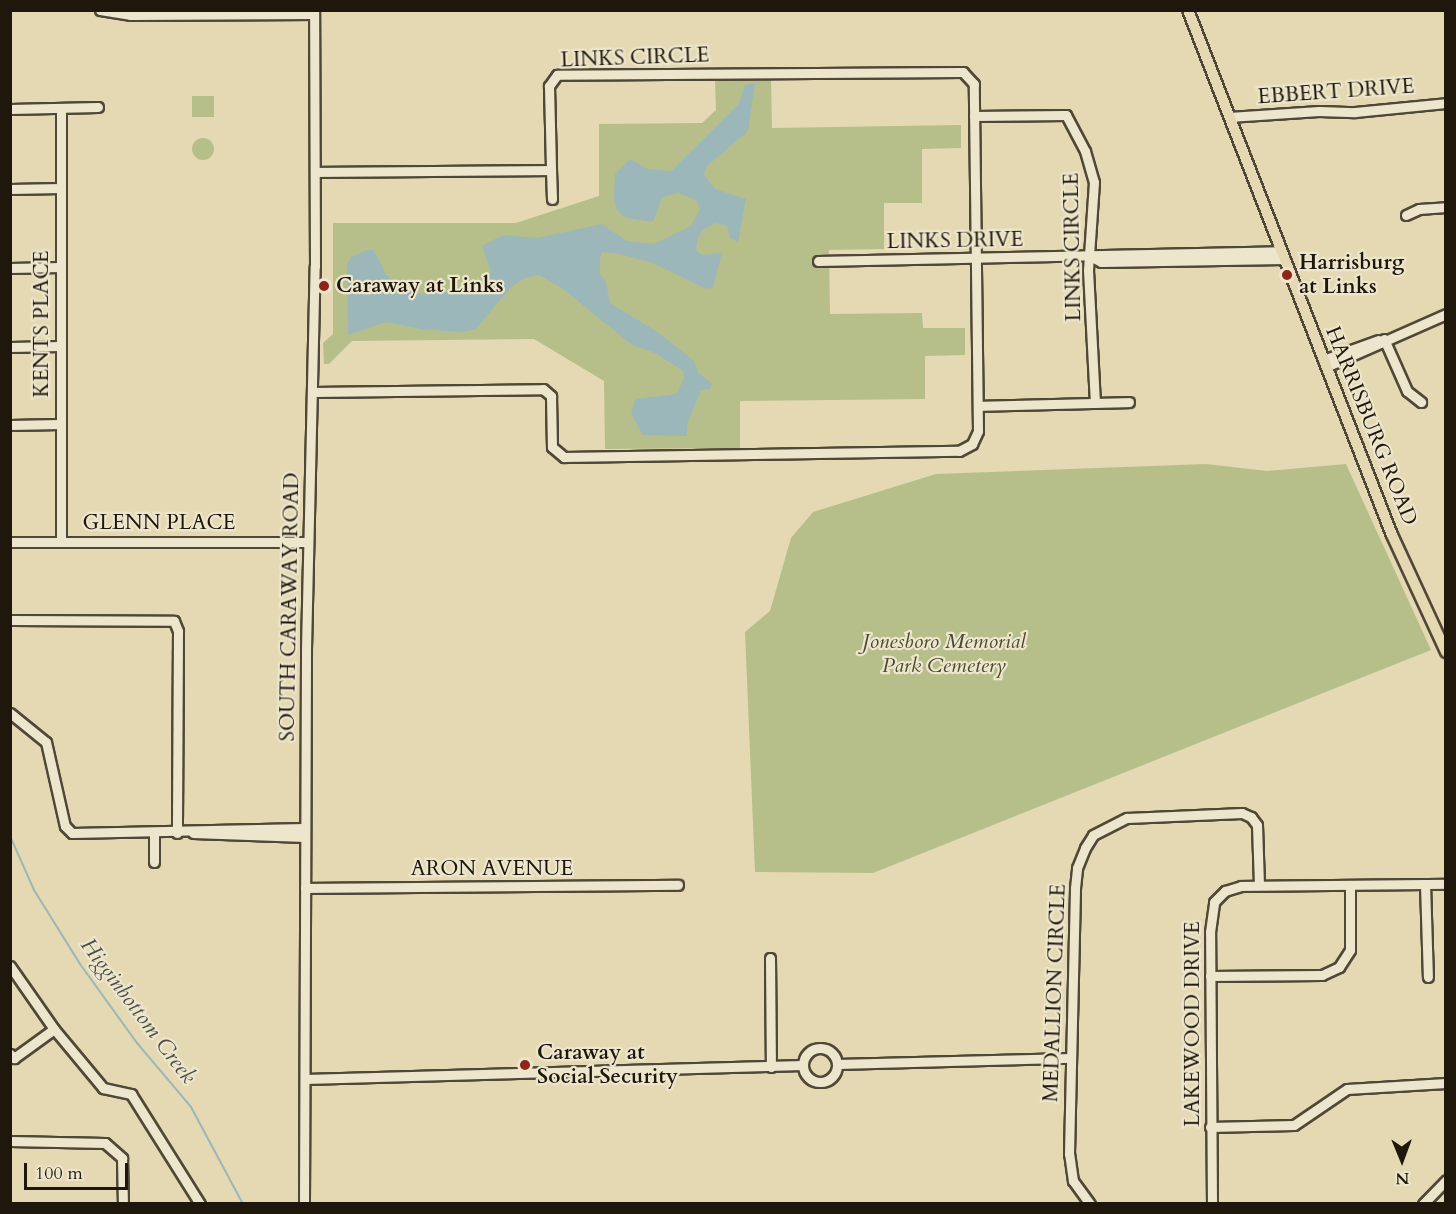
<!DOCTYPE html>
<html>
<head>
<meta charset="utf-8">
<style>
	body { margin:0 }
	#map { position:relative; width:1456px; height:1214px; overflow:hidden; background:#e4d9b2; font-family:Cardo,serif }
	div>[style] { position:absolute }
	[style*='--x'] { left:calc(var(--x)*1px); top:calc(var(--y)*1px); width:calc(var(--w)*1px); rotate:calc(var(--a)*1deg) }
	.green>* { inset:0; background:#b6bf8a; transform-origin:0 0 }
	.round { border-radius:50% }
	.water>* { inset:0; background:#9cb7b9 }
	.stream>* { height:2px; margin:-1px; padding:0 1px; transform-origin:1px; border-radius:1px; background:#9cb7b9 }
	.roads { filter:drop-shadow(2px 0 #504836) drop-shadow(-2px 0 #504836) drop-shadow(0 2px #504836) drop-shadow(0 -2px #504836) }
	.minor>* { height:9px; margin:-4.5px; padding:0 4.5px; transform-origin:4.5px; border-radius:4.5px; background:#ede6cd }
	.minor>.ring { margin:-4.5px; padding:0; box-sizing:content-box; background:none; border:9px solid #ede6cd; border-radius:50% }
	.major>* { height:10px; margin:-5px; padding:0 5px; transform-origin:5px; border-radius:5px; background:#e4d9b2 }
	.dots>* { width:16px; height:16px; translate:-50% -50%; box-sizing:border-box; border:3px solid #ede6cd; border-radius:50% }
	span { translate:-50% -50%; white-space:nowrap; text-align:center; line-height:1.15; -webkit-text-stroke:4.5px #ede6cd; paint-order:stroke }
	.street-label { font-size:21px; color:#1f170c }
	.poi-label { font-size:21px; color:#1f170c; font-weight:700 }
	.left { translate:0 -50%; text-align:left }
	.park-label { font-size:21px; color:#4c4932; font-style:italic }
	.water-label { font-size:22px; color:#4b4f49; font-style:italic }
	.frame { position:absolute; inset:0; border:12px solid #1f170c; pointer-events:none }
	.north { position:absolute; left:1372px; top:1130px; width:60px; height:60px; -webkit-text-stroke:4px #ede6cd; paint-order:stroke; rotate:179deg; font-size:16px; font-weight:700; line-height:24px; text-align:center; color:#1f170c }
	.north::after { content:''; display:block; margin:auto; width:21px; height:27px; background:#1f170c; clip-path:polygon(50% 0,100% 100%,50% 72%,0 100%) }
	.scale { position:absolute; left:24px; top:1163px; width:104px; height:27px; box-sizing:border-box; border:3px solid #1f170c; border-top:0; padding-left:8px; font-size:18px; line-height:21px; white-space:nowrap; color:#1f170c; -webkit-text-stroke:4px #ede6cd; paint-order:stroke }
</style>
</head>
<body>
<div id="map">
	<div class="green">
		<i style="clip-path:polygon(771px 79px,772px 128px,961px 125px,961px 148px,922px 149px,922px 203px,884px 203px,884px 249px,829px 250px,830px 314px,922px 313px,923px 328px,965px 328px,965px 355px,925px 356px,925px 399px,740px 401px,740px 448px,605px 449px,604px 381px,534px 339px,352px 341px,329px 364px,324px 364px,323px 343px,333px 334px,333px 223px,516px 223px,599px 196px,599px 124px,702px 123px,716px 110px,715px 80px)"></i>
		<i style="left:192px;top:96px;width:22px;height:21px"></i>
		<i class="round" style="left:192px;top:138px;width:22px;height:22px"></i>
		<i style="clip-path:polygon(1206px 464px,1267px 471px,1346px 464px,1431px 650px,873px 873px,755px 872px,745px 632px,770px 611px,791px 538px,813px 512px,936px 474px)"></i>
	</div>
	<div class="water">
		<i style="clip-path:polygon(755px 83px,748px 131px,707px 166px,704px 174px,715px 189px,746px 199px,738px 242px,730px 238px,727px 226px,716px 223px,703px 230px,698px 238px,696px 250px,702px 255px,722px 253px,713px 287px,706px 289px,653px 263px,620px 254px,602px 252px,600px 259px,600px 274px,606px 282px,610px 303px,656px 331px,694px 361px,698px 372px,712px 384px,710px 389px,701px 390px,687px 424px,687px 436px,643px 435px,631px 414px,635px 399px,676px 394px,684px 379px,683px 371px,655px 353px,632px 345px,562px 288px,539px 275px,524px 278px,511px 287px,476px 329px,460px 332px,421px 329px,386px 322px,348px 335px,347px 265px,351px 257px,367px 250px,374px 250px,386px 274px,400px 287px,417px 294px,460px 291px,481px 285px,491px 272px,482px 246px,503px 235px,537px 238px,602px 224px,627px 241px,654px 244px,691px 226px,700px 209px,696px 200px,678px 193px,662px 197px,653px 222px,626px 218px,617px 210px,614px 199px,615px 174px,630px 159px,648px 169px,671px 171px,738px 105px,745px 85px)"></i>
	</div>
	<div class="stream">
		<i style="--x:10;--y:836;--w:59;--a:66"></i>
		<i style="--x:34;--y:890;--w:87;--a:58.1"></i>
		<i style="--x:80;--y:964;--w:97;--a:54.2"></i>
		<i style="--x:137;--y:1043;--w:84;--a:49.8"></i>
		<i style="--x:191;--y:1107;--w:110;--a:61.8"></i>
	</div>
	<div class="roads">
		<div class="minor">
			<i style="--x:100;--y:10;--w:30;--a:9"></i>
			<i style="--x:130;--y:15;--w:184;--a:-0.3"></i>
			<i style="--x:10;--y:109;--w:88;--a:-1.3"></i>
			<i style="--x:974;--y:116;--w:92;--a:-0.6"></i>
			<i style="--x:1066;--y:115;--w:41;--a:62.2"></i>
			<i style="--x:1085;--y:151;--w:32;--a:74"></i>
			<i style="--x:1094;--y:182;--w:88;--a:93.9"></i>
			<i style="--x:1088;--y:270;--w:133;--a:87"></i>
			<i style="--x:1229;--y:117;--w:90;--a:-3.8"></i>
			<i style="--x:1319;--y:111;--w:36;--a:2"></i>
			<i style="--x:1355;--y:112;--w:91;--a:-5.6"></i>
			<i style="--x:551;--y:170;--w:29;--a:88"></i>
			<i style="--x:10;--y:189;--w:51;--a:-1.1"></i>
			<i style="--x:1406;--y:215;--w:14;--a:-25"></i>
			<i style="--x:1419;--y:209;--w:27;--a:-4"></i>
			<i style="--x:1092;--y:257;--w:10;--a:29"></i>
			<i style="--x:1101;--y:262;--w:183;--a:-0.9"></i>
			<i style="--x:818;--y:261;--w:463;--a:-1.2"></i>
			<i style="--x:10;--y:268;--w:51;--a:-1.1"></i>
			<i style="--x:1384;--y:339;--w:57;--a:66.1"></i>
			<i style="--x:1407;--y:391;--w:18;--a:38"></i>
			<i style="--x:10;--y:347;--w:50;--a:-1.1"></i>
			<i style="--x:1323;--y:360;--w:59;--a:-19.7"></i>
			<i style="--x:1326;--y:367;--w:131;--a:-23.8"></i>
			<i style="--x:312;--y:392;--w:231;--a:-0.7"></i>
			<i style="--x:543;--y:389;--w:11;--a:41"></i>
			<i style="--x:551;--y:396;--w:51;--a:88.9"></i>
			<i style="--x:552;--y:447;--w:16;--a:40"></i>
			<i style="--x:564;--y:457;--w:395;--a:-0.9"></i>
			<i style="--x:959;--y:451;--w:15;--a:-28"></i>
			<i style="--x:972;--y:444;--w:14;--a:-65"></i>
			<i style="--x:978;--y:431;--w:347;--a:-90.7"></i>
			<i style="--x:974;--y:84;--w:16;--a:-133"></i>
			<i style="--x:963;--y:72;--w:406;--a:179.6"></i>
			<i style="--x:557;--y:75;--w:14;--a:126"></i>
			<i style="--x:549;--y:86;--w:84;--a:88.6"></i>
			<i style="--x:551;--y:170;--w:236;--a:179.5"></i>
			<i style="--x:978;--y:406;--w:151;--a:-1.5"></i>
			<i style="--x:10;--y:425;--w:50;--a:-1.1"></i>
			<i style="--x:61;--y:541;--w:433;--a:-90"></i>
			<i style="--x:10;--y:542;--w:298;--a:0"></i>
			<i style="--x:10;--y:620;--w:164;--a:0.3"></i>
			<i style="--x:174;--y:621;--w:11;--a:68"></i>
			<i style="--x:178;--y:631;--w:202;--a:90.3"></i>
			<i style="--x:10;--y:713;--w:46;--a:38.9"></i>
			<i style="--x:46;--y:742;--w:86;--a:77.3"></i>
			<i style="--x:65;--y:826;--w:10;--a:45"></i>
			<i style="--x:72;--y:833;--w:233;--a:-1.2"></i>
			<i style="--x:193;--y:833;--w:112;--a:2"></i>
			<i style="--x:154;--y:834;--w:28;--a:90"></i>
			<i style="--x:1425;--y:884;--w:93;--a:88.2"></i>
			<i style="--x:305;--y:888;--w:373;--a:-0.5"></i>
			<i style="--x:770;--y:958;--w:109;--a:89.5"></i>
			<i style="--x:10;--y:966;--w:77;--a:55.1"></i>
			<i style="--x:54;--y:1029;--w:77;--a:50.3"></i>
			<i style="--x:103;--y:1088;--w:29;--a:12"></i>
			<i style="--x:131;--y:1094;--w:130;--a:57.9"></i>
			<i style="--x:1210;--y:976;--w:112;--a:-0.5"></i>
			<i style="--x:1322;--y:975;--w:19;--a:-25"></i>
			<i style="--x:1339;--y:967;--w:20;--a:-57"></i>
			<i style="--x:1350;--y:950;--w:65;--a:-90"></i>
			<i class="ring" style="left:803px;top:1048px;width:25px;height:25px"></i>
			<i style="--x:10;--y:1054;--w:6;--a:45"></i>
			<i style="--x:14;--y:1058;--w:49;--a:-35.9"></i>
			<i style="--x:837;--y:1064;--w:234;--a:-1.5"></i>
			<i style="--x:305;--y:1079;--w:498;--a:-1.6"></i>
			<i style="--x:1210;--y:1127;--w:84;--a:-1.4"></i>
			<i style="--x:1294;--y:1125;--w:64;--a:-34.2"></i>
			<i style="--x:1347;--y:1089;--w:99;--a:-3.5"></i>
			<i style="--x:10;--y:1141;--w:95;--a:1.2"></i>
			<i style="--x:105;--y:1143;--w:23;--a:41"></i>
			<i style="--x:122;--y:1158;--w:46;--a:88.8"></i>
			<i style="--x:304;--y:1204;--w:555;--a:-89.79"></i>
			<i style="--x:306;--y:649;--w:383;--a:-88.7"></i>
			<i style="--x:315;--y:266;--w:256;--a:-90.2"></i>
			<i style="--x:1090;--y:1204;--w:29;--a:-126"></i>
			<i style="--x:1073;--y:1181;--w:27;--a:-98"></i>
			<i style="--x:1069;--y:1154;--w:266;--a:-88.7"></i>
			<i style="--x:1075;--y:888;--w:20;--a:-84"></i>
			<i style="--x:1077;--y:868;--w:22;--a:-68"></i>
			<i style="--x:1085;--y:848;--w:15;--a:-58"></i>
			<i style="--x:1093;--y:835;--w:38;--a:-27"></i>
			<i style="--x:1127;--y:818;--w:115;--a:-2.5"></i>
			<i style="--x:1242;--y:813;--w:10;--a:24"></i>
			<i style="--x:1251;--y:817;--w:10;--a:53"></i>
			<i style="--x:1257;--y:825;--w:60;--a:88.1"></i>
			<i style="--x:1212;--y:1204;--w:272;--a:-90.4"></i>
			<i style="--x:1210;--y:932;--w:30;--a:-82"></i>
			<i style="--x:1214;--y:902;--w:16;--a:-45"></i>
			<i style="--x:1225;--y:891;--w:17;--a:-17"></i>
			<i style="--x:1241;--y:886;--w:205;--a:-0.6"></i>
			<i style="--x:1423;--y:1204;--w:33;--a:-46"></i>
		</div>
		<div class="major">
			<i style="--x:1188;--y:10;--w:563;--a:68.77"></i>
			<i style="--x:1392;--y:535;--w:129;--a:65.2"></i>
		</div>
	</div>
	<div class="dots">
		<i style="left:1287px;top:275px;background:#8f2418"></i>
		<i style="left:324px;top:286px;background:#8f2418"></i>
		<i style="left:525px;top:1065px;background:#8f2418"></i>
	</div>
	<div class="street-label">
		<span style="left:635px;top:58px;rotate:-2deg">LINKS CIRCLE</span>
		<span style="left:1336px;top:92px;rotate:-4deg">EBBERT DRIVE</span>
		<span style="left:955px;top:241px;rotate:-1deg">LINKS DRIVE</span>
		<span style="left:1073px;top:247px;rotate:-91deg">LINKS CIRCLE</span>
		<span style="left:42px;top:324px;rotate:-90deg">KENTS PLACE</span>
		<span style="left:1371px;top:426px;rotate:68deg">HARRISBURG ROAD</span>
		<span style="left:159px;top:523px">GLENN PLACE</span>
		<span style="left:290px;top:607px;rotate:-89deg">SOUTH CARAWAY ROAD</span>
		<span style="left:492px;top:869px">ARON AVENUE</span>
		<span style="left:1055px;top:993px;rotate:-88deg">MEDALLION CIRCLE</span>
		<span style="left:1193px;top:1024px;rotate:-90deg">LAKEWOOD DRIVE</span>
	</div>
	<div class="poi-label">
		<span class="left" style="left:1299px;top:275px">Harrisburg<br>at Links</span>
		<span class="left" style="left:336px;top:286px">Caraway at Links</span>
		<span class="left" style="left:537px;top:1065px">Caraway at<br>Social Security</span>
	</div>
	<div class="park-label">
		<span style="left:944px;top:654px">Jonesboro Memorial<br>Park Cemetery</span>
	</div>
	<div class="water-label">
		<span style="left:138px;top:1011px;rotate:53deg">Higginbottom Creek</span>
	</div>
	<div class="frame"></div>
	<div class="north">N</div>
	<div class="scale">100 m</div>
</div>
</body>
</html>
